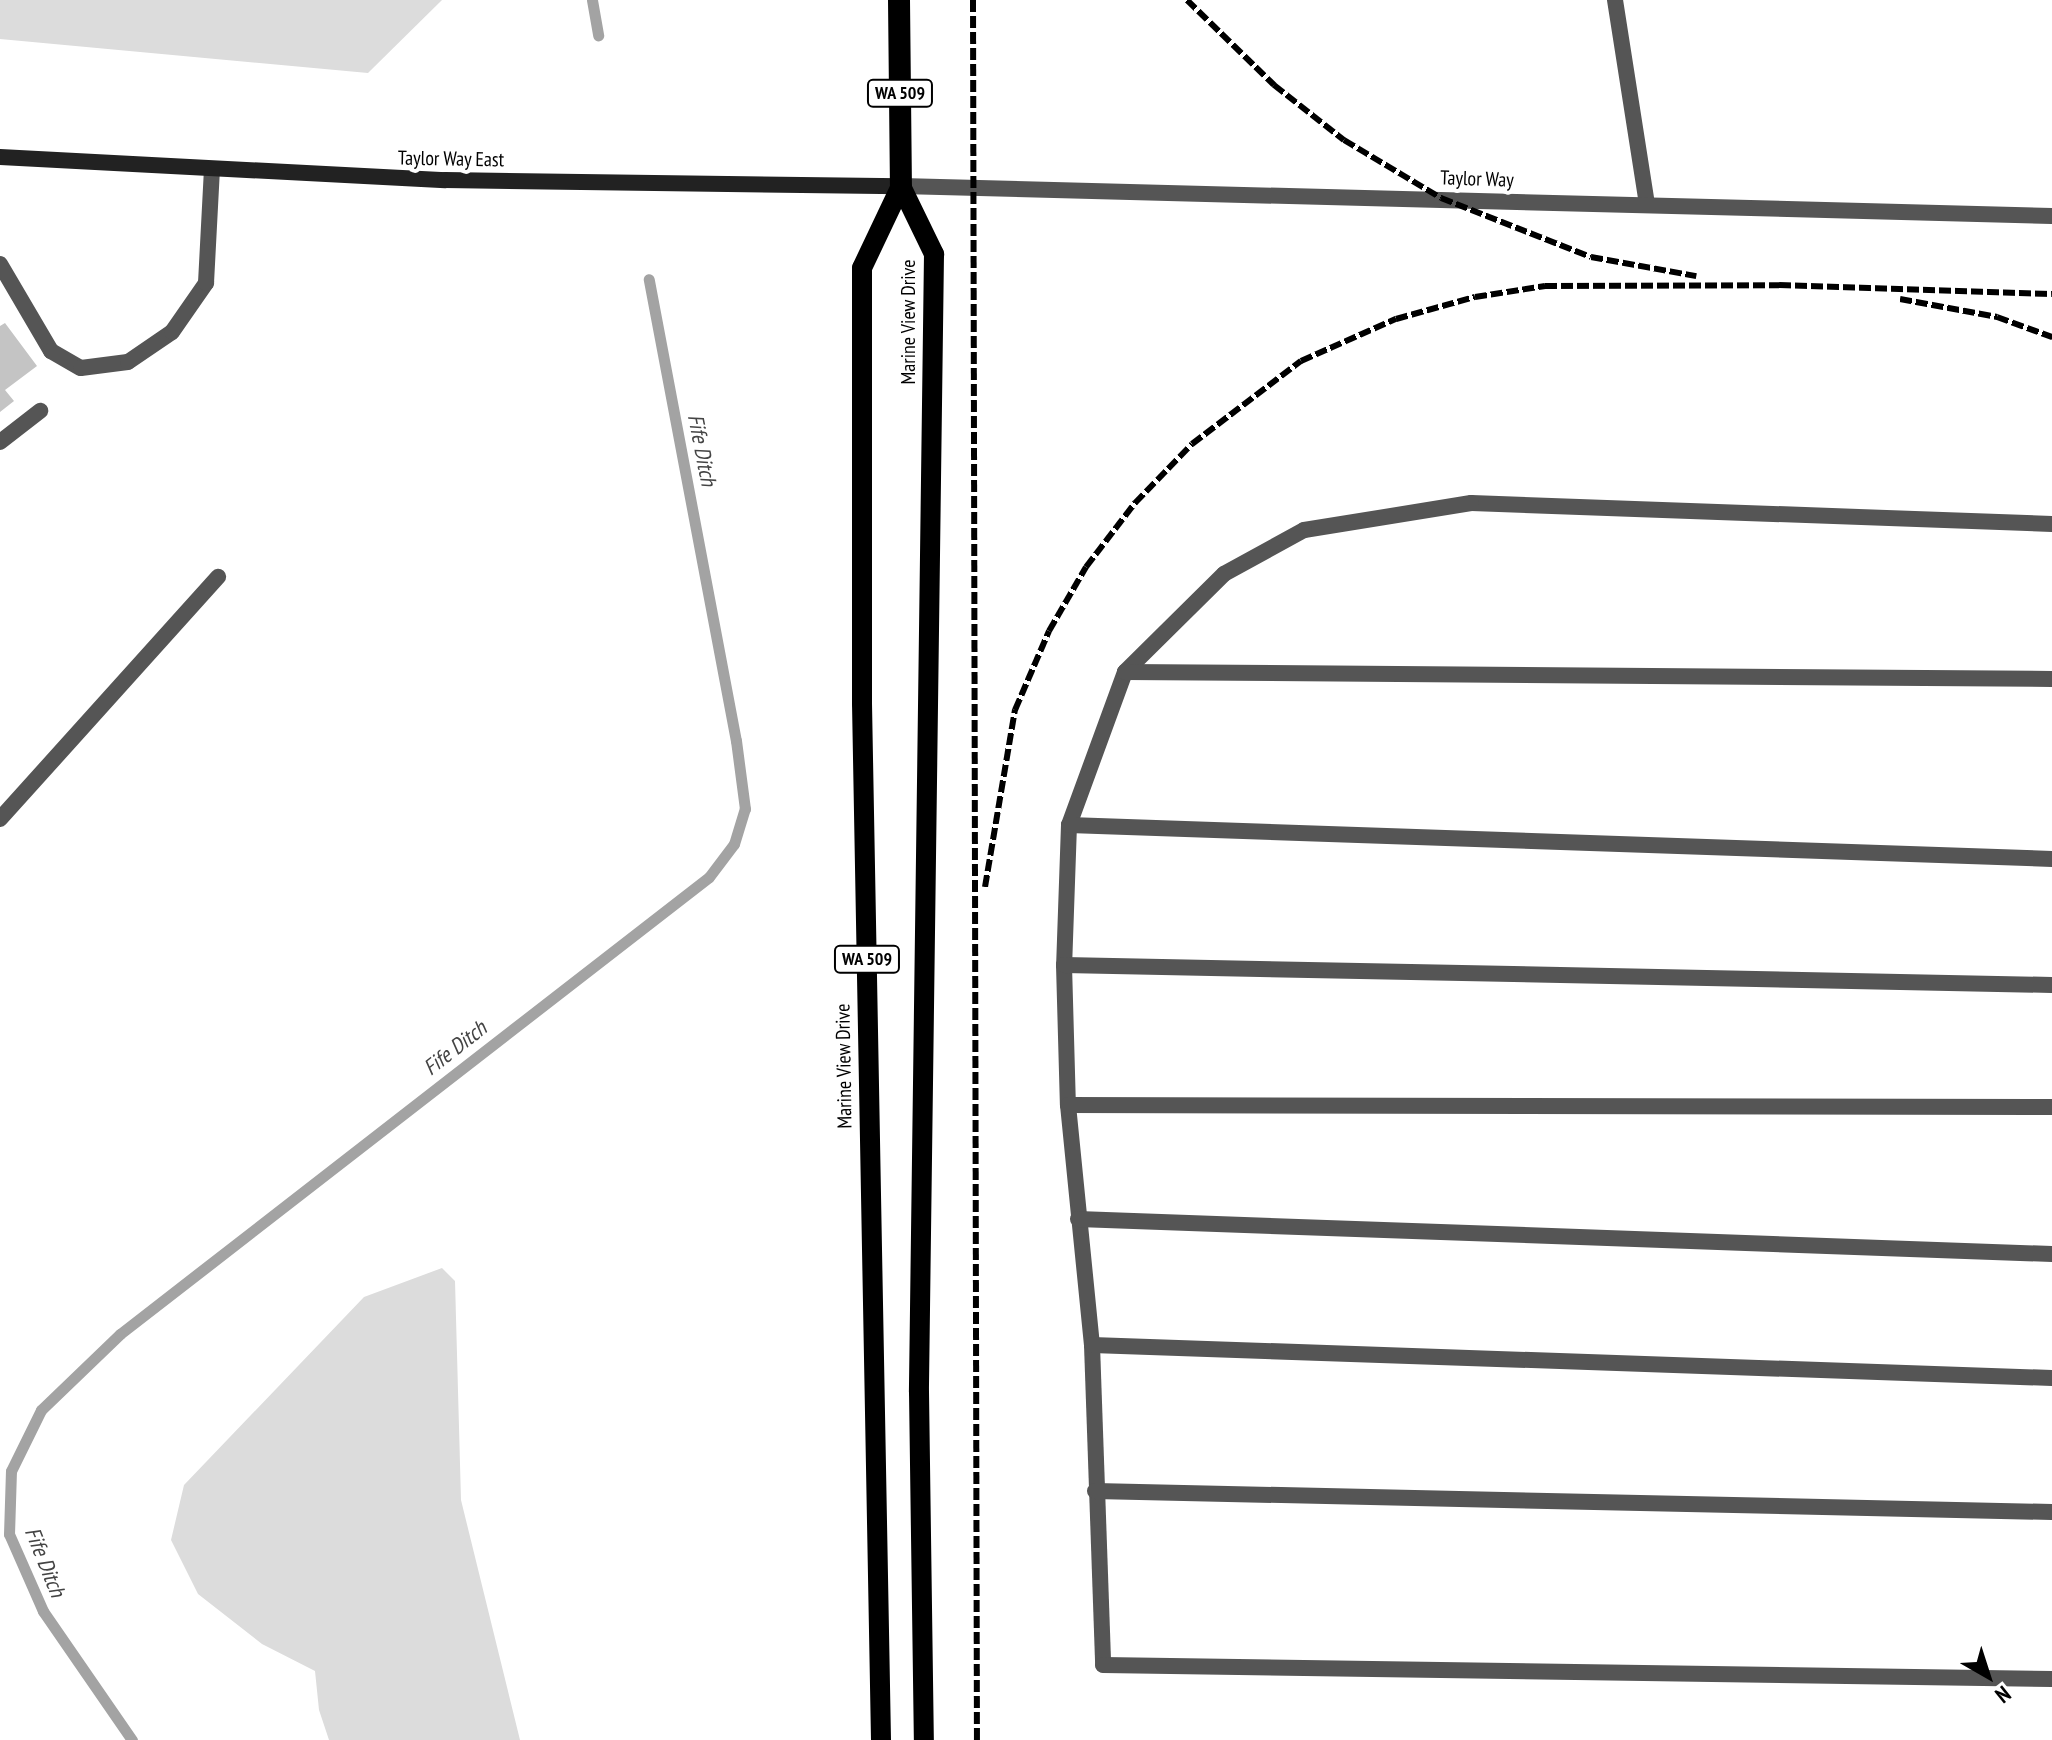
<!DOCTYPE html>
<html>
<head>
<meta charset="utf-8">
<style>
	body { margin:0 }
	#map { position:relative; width:2052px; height:1740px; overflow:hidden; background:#fff; font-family:"PT Sans Narrow",sans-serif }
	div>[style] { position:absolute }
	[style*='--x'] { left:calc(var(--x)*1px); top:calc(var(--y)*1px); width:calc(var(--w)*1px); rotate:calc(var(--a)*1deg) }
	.green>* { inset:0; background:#dcdcdc }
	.stream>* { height:11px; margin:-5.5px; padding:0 5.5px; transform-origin:5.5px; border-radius:5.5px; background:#a3a3a3 }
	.building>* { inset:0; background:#c4c4c4 }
	.service>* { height:16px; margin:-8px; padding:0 8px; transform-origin:8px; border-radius:8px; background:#555 }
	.tertiary>* { height:16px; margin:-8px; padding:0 8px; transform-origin:8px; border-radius:8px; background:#555 }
	.secondary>* { height:16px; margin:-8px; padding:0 8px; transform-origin:8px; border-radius:8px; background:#222 }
	.primary>* { height:20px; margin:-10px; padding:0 10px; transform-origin:10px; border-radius:10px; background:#000 }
	.trunk>* { height:22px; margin:-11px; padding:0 11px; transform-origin:11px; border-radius:11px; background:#000 }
	.rail>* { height:6px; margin-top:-3px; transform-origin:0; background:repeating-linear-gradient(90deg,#000 0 12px,transparent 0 16px) }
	span { translate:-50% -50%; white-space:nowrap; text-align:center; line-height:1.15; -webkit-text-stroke:8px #fff; paint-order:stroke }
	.shield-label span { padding:2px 6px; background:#fff; border:2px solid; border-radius:6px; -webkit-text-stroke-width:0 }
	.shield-label { font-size:18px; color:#000; font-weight:700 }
	.street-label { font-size:20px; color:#000 }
	.water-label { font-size:22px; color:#444; font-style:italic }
	.north { position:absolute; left:1948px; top:1636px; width:80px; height:80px; -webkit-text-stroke:6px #fff; paint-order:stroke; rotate:141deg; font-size:22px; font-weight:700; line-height:32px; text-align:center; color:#000 }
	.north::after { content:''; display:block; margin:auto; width:28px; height:36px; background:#000; clip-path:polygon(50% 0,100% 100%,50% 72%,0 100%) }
</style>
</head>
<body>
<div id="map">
	<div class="green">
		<i style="clip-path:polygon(0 0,442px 0,368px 73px,0 39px)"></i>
		<i style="clip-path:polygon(442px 1268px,455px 1281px,461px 1500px,520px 1740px,329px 1740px,319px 1710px,315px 1671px,262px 1644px,198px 1594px,171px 1540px,184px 1485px,364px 1297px)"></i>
	</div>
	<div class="stream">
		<i style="--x:592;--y:0;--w:36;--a:80"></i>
		<i style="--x:132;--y:1740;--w:157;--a:-124.6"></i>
		<i style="--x:43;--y:1611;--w:84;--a:-113.8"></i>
		<i style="--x:9;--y:1534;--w:63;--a:-88.2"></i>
		<i style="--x:11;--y:1471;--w:68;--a:-63.8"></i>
		<i style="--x:41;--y:1410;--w:110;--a:-43.9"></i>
		<i style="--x:120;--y:1334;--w:745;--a:-37.81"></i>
		<i style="--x:709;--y:877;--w:41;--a:-52.9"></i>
		<i style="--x:734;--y:844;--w:37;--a:-73"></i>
		<i style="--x:745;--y:809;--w:69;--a:-97.5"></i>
		<i style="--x:736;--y:741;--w:470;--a:-100.7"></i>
	</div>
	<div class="building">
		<i style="clip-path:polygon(5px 323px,37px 366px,5px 390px,14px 401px,0 412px,0 326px)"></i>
	</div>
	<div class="service">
		<i style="--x:1615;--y:0;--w:206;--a:81.1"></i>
		<i style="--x:0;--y:264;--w:101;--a:59.6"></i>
		<i style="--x:51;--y:351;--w:34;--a:30"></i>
		<i style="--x:81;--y:368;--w:47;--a:-7.3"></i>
		<i style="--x:128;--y:362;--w:53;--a:-34.3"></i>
		<i style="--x:172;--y:332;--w:60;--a:-55.2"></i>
		<i style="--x:206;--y:283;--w:114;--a:-87"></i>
		<i style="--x:0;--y:442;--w:51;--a:-37.8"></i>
		<i style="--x:2052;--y:524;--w:581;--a:-177.93"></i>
		<i style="--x:1471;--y:503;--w:169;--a:170.8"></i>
		<i style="--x:1304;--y:530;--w:91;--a:151.2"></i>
		<i style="--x:1224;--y:574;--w:139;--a:135.3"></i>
		<i style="--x:1125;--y:672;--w:163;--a:110.1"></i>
		<i style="--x:1069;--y:825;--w:140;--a:92"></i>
		<i style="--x:1064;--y:965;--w:140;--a:88.4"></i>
		<i style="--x:1068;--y:1105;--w:241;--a:84.3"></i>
		<i style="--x:1092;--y:1345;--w:320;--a:88"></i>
		<i style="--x:1103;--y:1665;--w:949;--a:0.85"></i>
		<i style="--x:1125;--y:672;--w:927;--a:0.43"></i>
		<i style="--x:0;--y:819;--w:326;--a:-48"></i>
		<i style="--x:1069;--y:825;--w:984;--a:1.98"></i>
		<i style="--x:1064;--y:965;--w:988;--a:1.16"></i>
		<i style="--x:1068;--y:1105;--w:984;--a:0.12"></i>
		<i style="--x:1078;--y:1219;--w:975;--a:2.06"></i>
		<i style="--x:1092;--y:1345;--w:961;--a:1.97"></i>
		<i style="--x:1095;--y:1491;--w:957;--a:1.26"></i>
	</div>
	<div class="tertiary">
		<i style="--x:901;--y:186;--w:1151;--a:1.49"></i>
	</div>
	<div class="secondary">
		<i style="--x:0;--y:157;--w:446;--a:3"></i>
		<i style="--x:445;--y:180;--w:456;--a:0.8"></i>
	</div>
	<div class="primary">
		<i style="--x:901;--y:186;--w:76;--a:64.1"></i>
		<i style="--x:934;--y:254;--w:1138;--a:90.76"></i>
		<i style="--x:919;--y:1392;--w:348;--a:89.2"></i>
		<i style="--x:881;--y:1740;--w:1037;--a:-91.05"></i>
		<i style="--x:862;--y:703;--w:435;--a:-90"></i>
		<i style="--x:862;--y:268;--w:91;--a:-64.6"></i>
	</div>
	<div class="trunk">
		<i style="--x:899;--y:0;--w:186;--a:89.4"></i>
	</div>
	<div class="rail">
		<i style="--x:973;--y:0;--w:1740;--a:89.87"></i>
		<i style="--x:1187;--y:0;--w:122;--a:44.3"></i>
		<i style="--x:1274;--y:85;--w:89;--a:38.2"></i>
		<i style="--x:1344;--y:140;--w:113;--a:30.9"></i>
		<i style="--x:1441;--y:198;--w:161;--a:21.5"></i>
		<i style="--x:1591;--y:257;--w:107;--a:10.3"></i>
		<i style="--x:1900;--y:299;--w:99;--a:10.5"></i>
		<i style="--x:1997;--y:317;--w:59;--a:20"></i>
		<i style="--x:985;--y:887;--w:180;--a:-80.4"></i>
		<i style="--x:1015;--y:710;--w:86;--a:-66.7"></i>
		<i style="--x:1049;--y:631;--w:74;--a:-60"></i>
		<i style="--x:1086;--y:567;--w:81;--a:-52.6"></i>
		<i style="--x:1135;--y:503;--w:82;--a:-46"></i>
		<i style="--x:1192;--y:444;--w:137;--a:-37.3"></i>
		<i style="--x:1301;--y:361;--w:104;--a:-23.9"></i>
		<i style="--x:1396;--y:319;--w:82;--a:-15.6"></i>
		<i style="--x:1475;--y:297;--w:71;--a:-8.9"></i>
		<i style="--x:1545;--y:286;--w:234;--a:-0.2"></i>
		<i style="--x:1779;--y:285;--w:273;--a:1.9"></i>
	</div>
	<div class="shield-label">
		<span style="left:900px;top:93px">WA 509</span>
		<span style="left:867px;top:959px">WA 509</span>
	</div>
	<div class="street-label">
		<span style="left:451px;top:159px;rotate:1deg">Taylor Way East</span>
		<span style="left:1477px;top:179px;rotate:2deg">Taylor Way</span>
		<span style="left:908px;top:322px;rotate:-90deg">Marine View Drive</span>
		<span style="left:844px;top:1066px;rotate:-91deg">Marine View Drive</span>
	</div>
	<div class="water-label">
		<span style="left:702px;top:450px;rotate:79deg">Fife Ditch</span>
		<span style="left:455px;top:1048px;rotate:-38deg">Fife Ditch</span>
		<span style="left:45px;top:1562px;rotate:68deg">Fife Ditch</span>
	</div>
	<div class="north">N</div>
</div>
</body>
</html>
